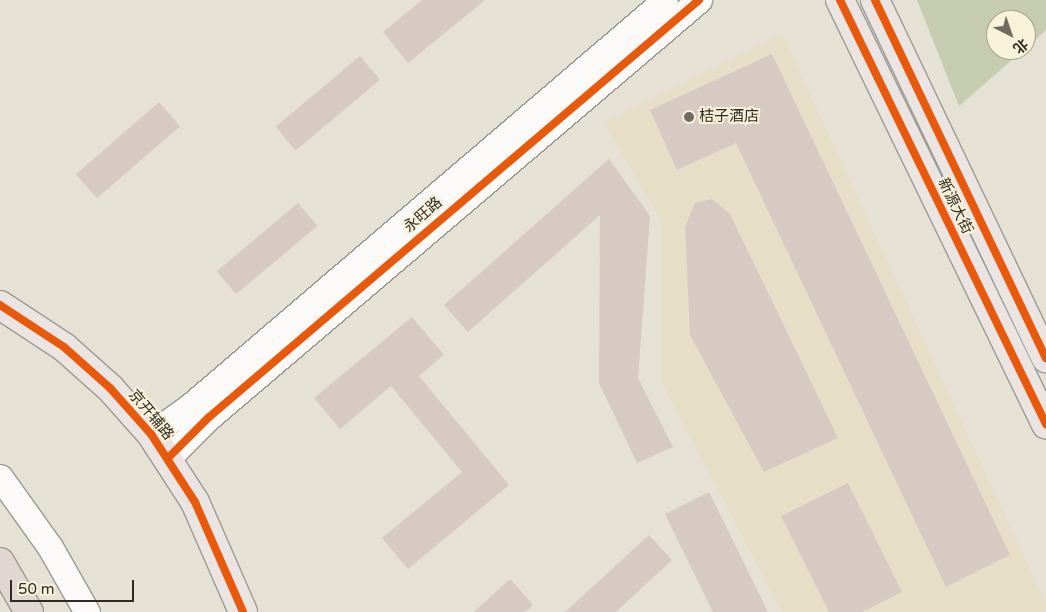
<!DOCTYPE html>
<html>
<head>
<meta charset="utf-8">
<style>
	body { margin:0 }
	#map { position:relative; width:1046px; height:612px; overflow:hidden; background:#e5e1d4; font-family:"Varela Round","Noto Sans SC",sans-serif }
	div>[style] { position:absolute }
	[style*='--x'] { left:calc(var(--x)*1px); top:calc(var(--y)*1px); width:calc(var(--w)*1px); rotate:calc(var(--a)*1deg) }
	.built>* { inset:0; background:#e6dec7 }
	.green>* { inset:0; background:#c5ccaf }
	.building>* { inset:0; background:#d6cac3; transform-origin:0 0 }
	.roads { filter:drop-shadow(1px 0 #9c9a90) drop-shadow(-1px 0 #9c9a90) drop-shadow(0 1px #9c9a90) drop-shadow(0 -1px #9c9a90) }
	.minor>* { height:25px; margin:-12.5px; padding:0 12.5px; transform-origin:12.5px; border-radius:12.5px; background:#fbfaf9 }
	.major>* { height:28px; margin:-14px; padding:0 14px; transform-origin:14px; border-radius:14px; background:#eae4e2 }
	.highway>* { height:28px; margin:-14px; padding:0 14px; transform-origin:14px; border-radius:14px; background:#e0d6d2 }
	.cycleway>* { height:8px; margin:-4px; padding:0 4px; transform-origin:4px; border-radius:4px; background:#e8590c }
	.dots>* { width:14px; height:14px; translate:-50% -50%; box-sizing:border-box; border:2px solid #f9f2da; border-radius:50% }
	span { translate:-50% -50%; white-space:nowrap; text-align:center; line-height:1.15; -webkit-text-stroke:4px #f9f2da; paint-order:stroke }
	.poi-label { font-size:15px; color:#2e2b22 }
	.left { translate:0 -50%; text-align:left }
	.street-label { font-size:15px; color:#2e2b22 }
	.north { position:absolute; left:986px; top:10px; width:50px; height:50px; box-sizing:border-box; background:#f9f2da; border:1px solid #a8a290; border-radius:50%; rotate:139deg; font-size:14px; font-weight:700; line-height:20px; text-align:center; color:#2e2b22 }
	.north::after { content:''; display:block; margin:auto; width:18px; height:22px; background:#6e6b60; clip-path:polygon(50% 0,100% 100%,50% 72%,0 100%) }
	.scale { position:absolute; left:10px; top:580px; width:124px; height:22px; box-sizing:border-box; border:2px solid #2e2b22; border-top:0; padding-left:6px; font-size:15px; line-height:18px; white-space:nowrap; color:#2e2b22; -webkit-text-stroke:4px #f9f2da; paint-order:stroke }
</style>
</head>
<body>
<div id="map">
	<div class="built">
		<i style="clip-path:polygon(782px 34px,1046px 604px,1046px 612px,782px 612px,662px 383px,661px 220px,604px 123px)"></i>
	</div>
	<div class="green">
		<i style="clip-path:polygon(917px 0,1046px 0,1046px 30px,1026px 48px,1026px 20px,996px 20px,996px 50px,1023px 50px,959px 106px)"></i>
	</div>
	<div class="building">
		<i style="clip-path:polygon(422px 0,485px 0,408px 63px,383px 32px)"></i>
		<i style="clip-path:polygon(772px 54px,1010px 555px,946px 587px,736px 143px,677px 170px,650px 110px)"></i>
		<i style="left:360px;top:56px;width:31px;height:110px;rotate:50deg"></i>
		<i style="left:159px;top:102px;width:32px;height:110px;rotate:49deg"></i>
		<i style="clip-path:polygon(609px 159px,650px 216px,638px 378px,673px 447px,637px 463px,599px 383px,600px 215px,468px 332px,444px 305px)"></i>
		<i style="clip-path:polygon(712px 199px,730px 214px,838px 438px,764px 472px,690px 335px,685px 227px,695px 203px)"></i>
		<i style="left:298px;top:203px;width:30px;height:106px;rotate:50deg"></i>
		<i style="clip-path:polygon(412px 317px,444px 355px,419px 376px,509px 485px,408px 569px,382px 538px,462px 472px,391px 386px,340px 429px,314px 398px)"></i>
		<i style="clip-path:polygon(848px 483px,902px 592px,862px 612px,829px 612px,781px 516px)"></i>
		<i style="clip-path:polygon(709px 492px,768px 612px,713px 612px,665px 514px)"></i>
		<i style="clip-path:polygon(649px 535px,672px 560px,616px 612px,565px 612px)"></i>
		<i style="clip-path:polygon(510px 579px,533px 605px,525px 612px,474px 612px)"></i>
	</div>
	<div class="roads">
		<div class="minor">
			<i style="--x:151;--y:434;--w:47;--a:-35.4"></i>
			<i style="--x:189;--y:407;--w:626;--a:-40.53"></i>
			<i style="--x:169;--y:457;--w:55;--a:-45"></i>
			<i style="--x:208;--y:418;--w:645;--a:-40.41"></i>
			<i style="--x:0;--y:477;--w:86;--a:54.5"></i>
			<i style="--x:50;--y:547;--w:75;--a:60.4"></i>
		</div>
		<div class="major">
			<i style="--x:840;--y:0;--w:472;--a:64.1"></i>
			<i style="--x:875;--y:0;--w:397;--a:64.5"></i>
			<i style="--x:0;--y:305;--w:77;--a:33.3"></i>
			<i style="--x:64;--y:347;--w:62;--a:41.7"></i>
			<i style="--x:110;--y:388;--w:62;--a:48.3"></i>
			<i style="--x:151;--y:434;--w:81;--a:57.1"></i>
			<i style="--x:195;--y:502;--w:120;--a:66.4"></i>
		</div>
		<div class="highway">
			<i style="--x:0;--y:562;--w:58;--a:59.9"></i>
		</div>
	</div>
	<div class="cycleway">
		<i style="--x:840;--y:0;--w:472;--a:64.1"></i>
		<i style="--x:875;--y:0;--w:397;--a:64.5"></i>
		<i style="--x:0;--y:305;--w:77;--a:33.3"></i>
		<i style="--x:64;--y:347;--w:62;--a:41.7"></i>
		<i style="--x:110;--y:388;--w:62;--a:48.3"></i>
		<i style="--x:151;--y:434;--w:81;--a:57.1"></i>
		<i style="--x:195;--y:502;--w:120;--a:66.4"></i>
		<i style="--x:169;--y:457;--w:55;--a:-45"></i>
		<i style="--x:208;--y:418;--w:645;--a:-40.41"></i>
	</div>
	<div class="dots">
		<i style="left:689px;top:117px;background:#6e6b60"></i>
	</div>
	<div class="poi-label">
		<span class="left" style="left:699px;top:117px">桔子酒店</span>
	</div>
	<div class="street-label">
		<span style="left:955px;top:206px;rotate:64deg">新源大街</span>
		<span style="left:423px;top:215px;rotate:-41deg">永旺路</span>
		<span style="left:151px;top:415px;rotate:50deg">京开辅路</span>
	</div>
	<div class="north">北</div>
	<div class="scale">50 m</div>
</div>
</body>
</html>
